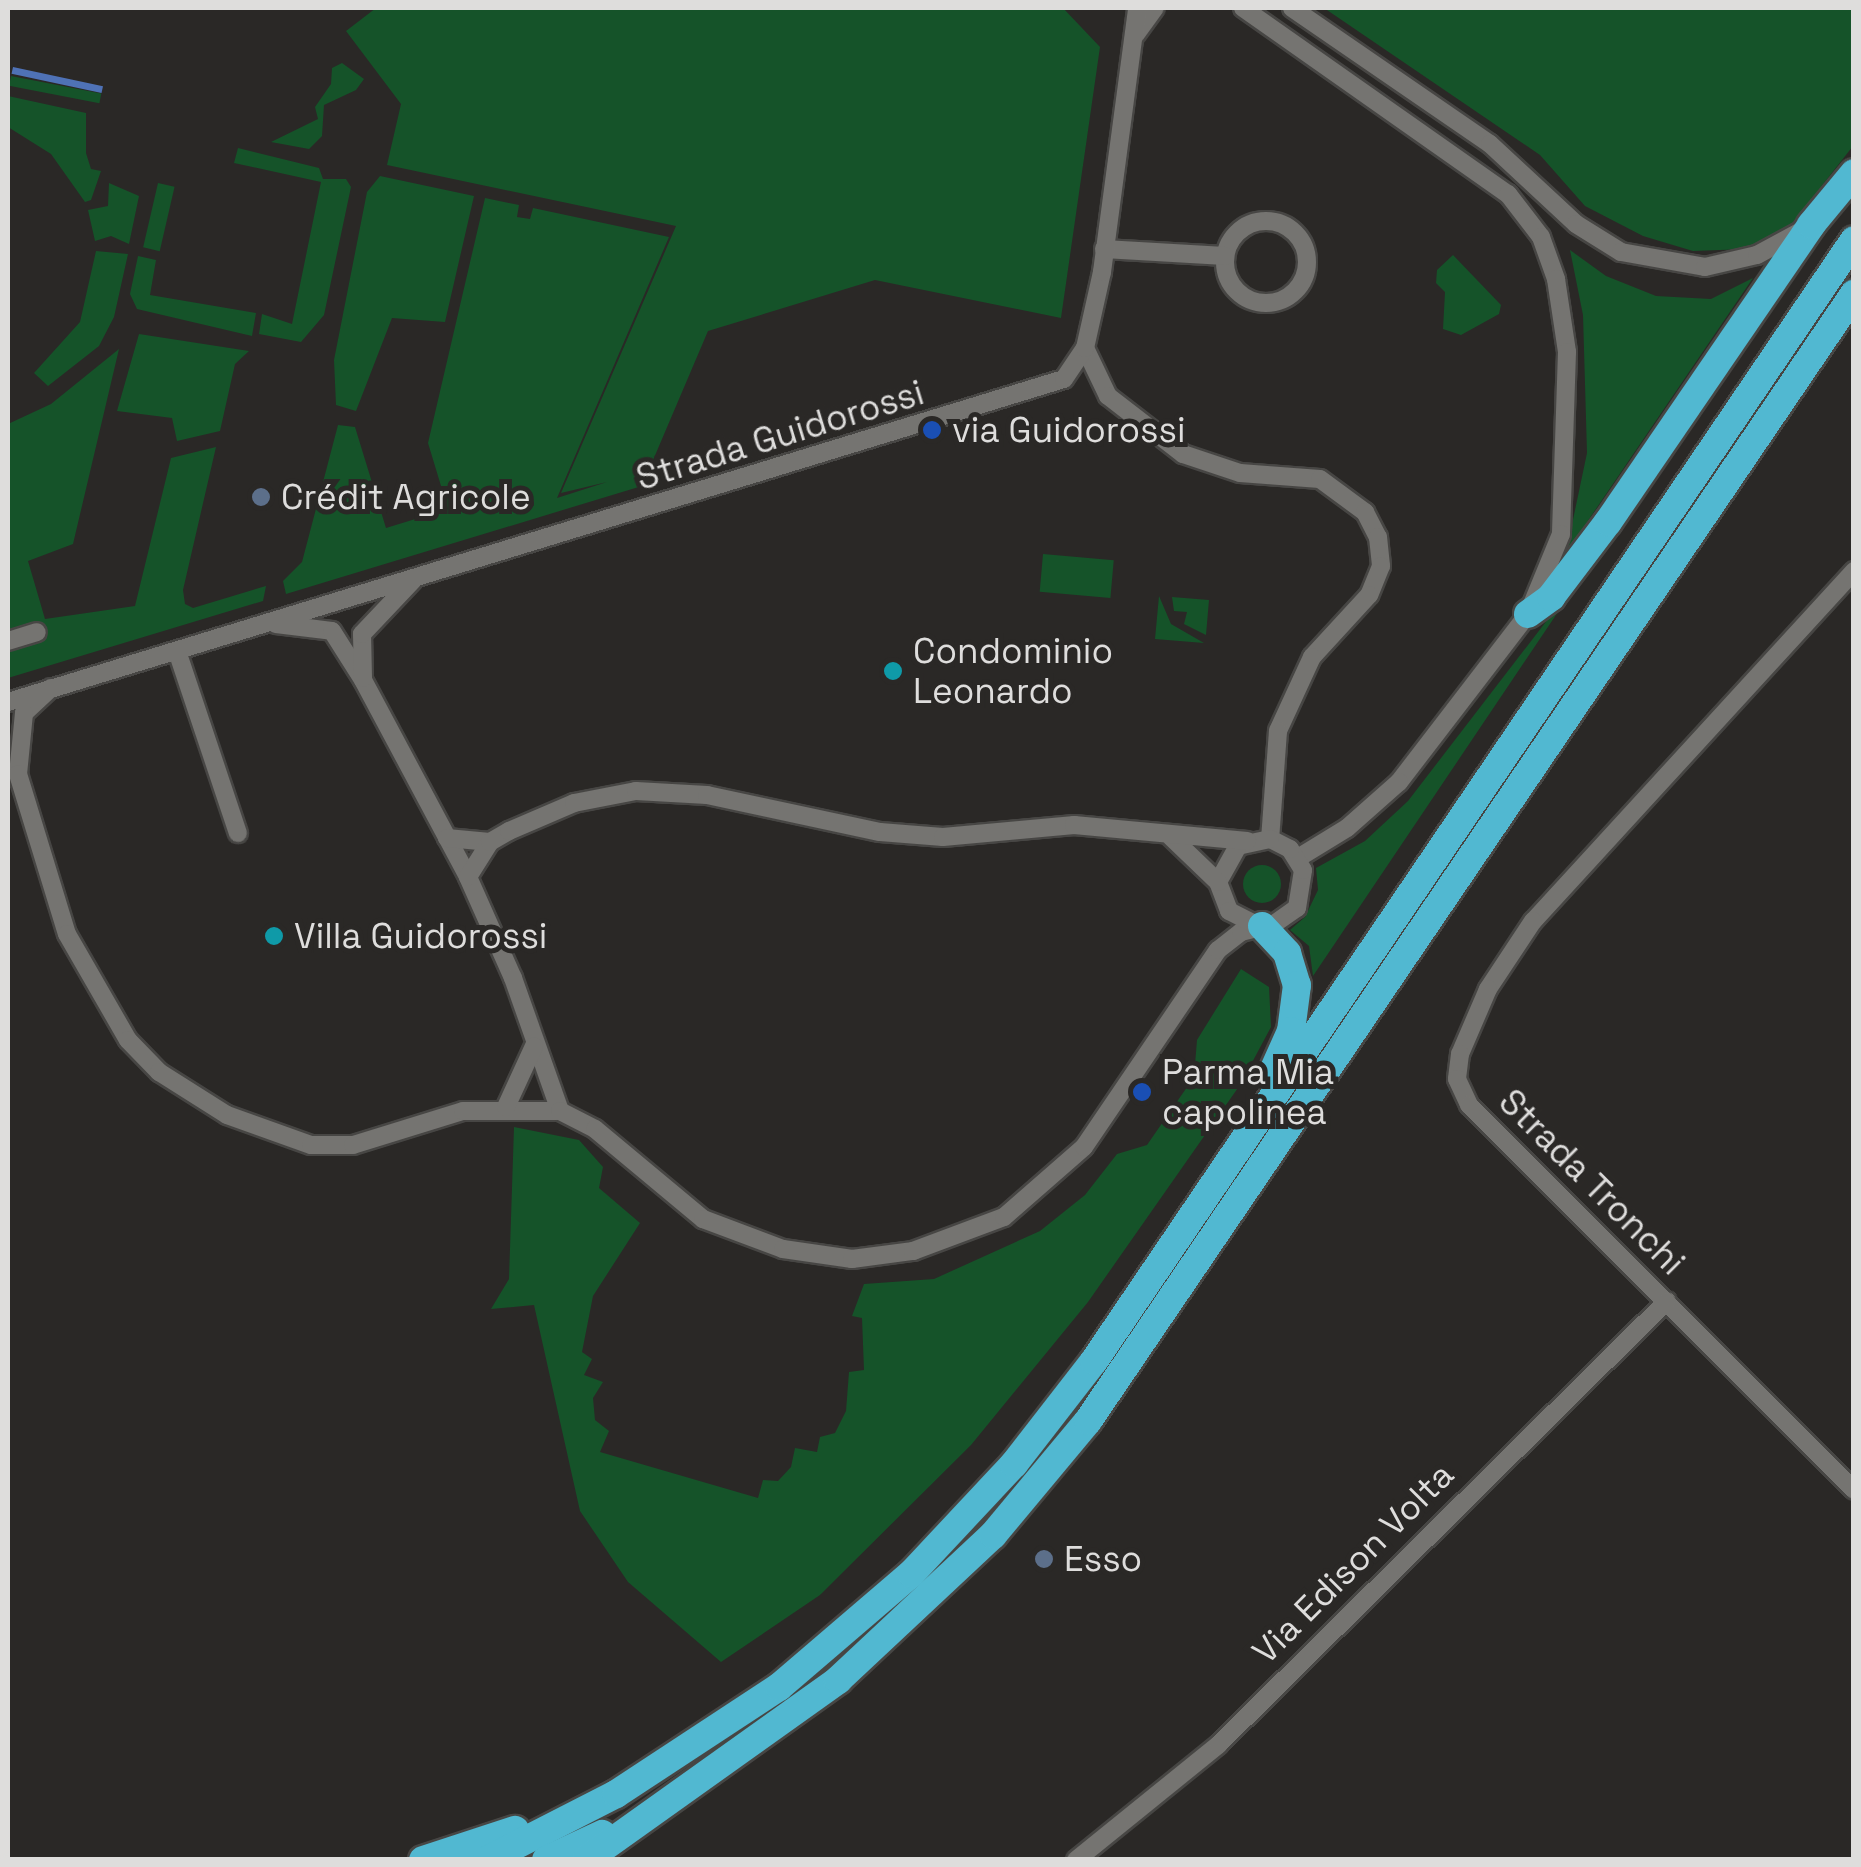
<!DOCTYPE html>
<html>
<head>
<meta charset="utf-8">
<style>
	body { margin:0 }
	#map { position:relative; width:1861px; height:1867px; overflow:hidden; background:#2a2826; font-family:"Space Grotesk",sans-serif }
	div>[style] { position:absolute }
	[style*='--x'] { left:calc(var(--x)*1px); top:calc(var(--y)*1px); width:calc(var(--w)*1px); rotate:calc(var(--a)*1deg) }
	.green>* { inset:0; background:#155329; transform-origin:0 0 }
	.round { border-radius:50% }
	.water>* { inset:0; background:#4f72b6; transform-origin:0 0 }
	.roads { filter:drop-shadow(2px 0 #474644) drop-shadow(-2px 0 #474644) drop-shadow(0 2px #474644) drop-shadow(0 -2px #474644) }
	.minor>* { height:18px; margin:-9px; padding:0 9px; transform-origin:9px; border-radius:9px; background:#757471 }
	.minor>.ring { margin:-9px; padding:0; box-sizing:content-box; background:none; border:18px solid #757471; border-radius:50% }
	.trunk>* { height:28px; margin:-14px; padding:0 14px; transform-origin:14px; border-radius:14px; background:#51b8d1 }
	.dots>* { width:28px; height:28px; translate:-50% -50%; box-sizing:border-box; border:5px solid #2a2826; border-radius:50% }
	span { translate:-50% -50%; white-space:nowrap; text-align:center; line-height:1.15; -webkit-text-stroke:10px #2a2826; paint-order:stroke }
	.poi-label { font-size:35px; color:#dedddc }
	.left { translate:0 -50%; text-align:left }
	.street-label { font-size:35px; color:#dedddc }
	.frame { position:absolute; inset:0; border:10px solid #dedddc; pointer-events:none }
</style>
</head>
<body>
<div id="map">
	<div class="green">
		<i style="clip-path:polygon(376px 8px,1063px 8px,1100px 47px,1061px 318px,875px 280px,708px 331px,642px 486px,286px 594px,283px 581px,302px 562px,338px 425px,355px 427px,386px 528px,448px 509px,428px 443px,485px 198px,519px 205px,517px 217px,530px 219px,533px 208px,669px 237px,557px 498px,607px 482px,561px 493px,676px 226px,387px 165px,401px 104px,346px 31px)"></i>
		<i style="clip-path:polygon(1324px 8px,1853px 8px,1853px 146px,1791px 225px,1747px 249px,1693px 251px,1643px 236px,1585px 206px,1540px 155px)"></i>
		<i style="clip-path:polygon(342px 63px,364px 79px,356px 90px,324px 105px,322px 136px,309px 149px,271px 142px,318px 119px,315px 107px,331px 84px,332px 68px)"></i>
		<i style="left:11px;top:76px;width:92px;height:10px;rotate:11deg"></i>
		<i style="clip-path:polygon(8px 96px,86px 113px,86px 153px,91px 169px,101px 171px,91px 200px,85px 202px,51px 154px,8px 127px)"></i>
		<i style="clip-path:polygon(238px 148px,319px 168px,323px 179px,346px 179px,351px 187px,324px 315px,301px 342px,259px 334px,262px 314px,292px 324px,321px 182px,234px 163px)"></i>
		<i style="clip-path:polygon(380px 176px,474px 196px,445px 322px,392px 318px,356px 411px,336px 405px,334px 360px,367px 192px)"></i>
		<i style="clip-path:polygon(109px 183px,139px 196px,129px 244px,111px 236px,95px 241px,88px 210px,108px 206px)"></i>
		<i style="left:158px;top:183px;width:17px;height:66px;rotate:13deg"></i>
		<i style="clip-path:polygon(1570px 250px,1606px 276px,1656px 296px,1711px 299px,1753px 278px,1566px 553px,1587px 453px,1583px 315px)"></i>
		<i style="clip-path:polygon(96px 251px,128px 254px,114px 317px,99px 346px,48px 386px,34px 373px,80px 322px)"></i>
		<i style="clip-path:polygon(1453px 255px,1501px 305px,1499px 314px,1461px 335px,1443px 329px,1445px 292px,1436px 283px,1437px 270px)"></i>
		<i style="clip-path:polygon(138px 256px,156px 260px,150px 295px,256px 313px,252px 336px,137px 309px,130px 294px)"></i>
		<i style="clip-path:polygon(139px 334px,249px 351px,235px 364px,220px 431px,177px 441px,172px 418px,117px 411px)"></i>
		<i style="clip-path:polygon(119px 349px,73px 544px,28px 561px,45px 619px,135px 606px,171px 458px,216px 447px,183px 590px,185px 604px,193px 608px,266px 586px,263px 601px,8px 678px,8px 651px,40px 641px,34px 624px,8px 631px,8px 424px,51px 404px)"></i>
		<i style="left:1043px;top:554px;width:71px;height:38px;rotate:5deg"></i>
		<i style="clip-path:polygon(1591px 563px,1313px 976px,1309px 946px,1290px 930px,1305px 917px,1318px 890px,1316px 868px,1365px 841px,1408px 801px)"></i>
		<i style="clip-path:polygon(1159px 596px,1171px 624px,1204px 643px,1155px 639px)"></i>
		<i style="clip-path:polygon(1172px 597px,1209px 600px,1206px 635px,1184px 624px,1187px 612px,1174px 611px)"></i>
		<i class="round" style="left:1243px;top:865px;width:38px;height:38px"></i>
		<i style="clip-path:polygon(1241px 969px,1269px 987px,1271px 1027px,1240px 1085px,1088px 1302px,971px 1445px,820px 1595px,721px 1662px,628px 1582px,580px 1511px,534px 1305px,491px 1309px,509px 1279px,514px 1127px,579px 1140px,603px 1167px,599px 1188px,640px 1223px,593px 1296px,582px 1352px,592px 1359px,584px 1375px,603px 1382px,593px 1398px,595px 1420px,609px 1431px,600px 1452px,758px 1498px,763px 1480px,778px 1481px,791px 1467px,795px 1448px,817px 1452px,820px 1437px,835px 1433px,846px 1411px,849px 1372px,864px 1370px,862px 1318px,852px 1316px,864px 1284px,934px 1279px,1040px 1231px,1085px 1195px,1117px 1154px,1147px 1145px,1194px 1077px,1197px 1040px)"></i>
	</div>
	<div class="water">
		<i style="left:13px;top:67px;width:92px;height:7px;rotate:12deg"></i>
	</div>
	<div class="roads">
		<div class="minor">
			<i style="--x:1243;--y:8;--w:324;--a:35.1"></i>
			<i style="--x:1508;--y:194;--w:54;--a:52.5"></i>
			<i style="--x:1541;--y:237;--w:45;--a:70.3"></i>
			<i style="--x:1556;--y:279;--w:74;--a:81.4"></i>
			<i style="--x:1567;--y:352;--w:182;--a:91.9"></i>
			<i style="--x:1561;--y:534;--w:87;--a:112.4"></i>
			<i style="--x:1528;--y:614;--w:212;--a:127.5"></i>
			<i style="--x:1399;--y:782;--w:69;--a:138.5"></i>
			<i style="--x:1347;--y:828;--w:57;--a:148.5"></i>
			<i style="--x:1292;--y:8;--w:240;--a:34.5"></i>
			<i style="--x:1490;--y:144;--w:117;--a:42.9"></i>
			<i style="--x:1576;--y:224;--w:53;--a:31.9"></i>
			<i style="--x:1621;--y:252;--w:85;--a:10.1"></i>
			<i style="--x:1705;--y:267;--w:53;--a:-13"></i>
			<i style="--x:1757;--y:255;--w:50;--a:-28.6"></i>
			<i style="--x:1136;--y:34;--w:32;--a:-54"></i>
			<i class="ring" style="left:1225px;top:221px;width:64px;height:64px"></i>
			<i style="--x:1104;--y:249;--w:121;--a:3.3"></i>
			<i style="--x:1085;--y:348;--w:53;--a:64.4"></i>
			<i style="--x:1108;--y:396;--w:95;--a:37.7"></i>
			<i style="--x:1183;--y:454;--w:60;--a:18.4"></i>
			<i style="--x:1240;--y:473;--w:80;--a:4.3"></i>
			<i style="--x:1320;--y:479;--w:56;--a:36.3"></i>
			<i style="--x:1365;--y:512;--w:28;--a:63"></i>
			<i style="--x:1378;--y:537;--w:29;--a:84"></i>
			<i style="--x:1381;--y:566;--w:31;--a:112"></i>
			<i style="--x:1369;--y:595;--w:84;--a:132.6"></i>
			<i style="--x:1312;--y:657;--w:81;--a:114.7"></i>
			<i style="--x:1278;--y:731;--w:108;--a:94.2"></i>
			<i style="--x:1854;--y:571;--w:475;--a:132.5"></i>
			<i style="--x:1533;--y:921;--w:82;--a:123.5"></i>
			<i style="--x:1488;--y:989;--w:71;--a:113.3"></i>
			<i style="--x:1460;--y:1054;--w:25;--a:97"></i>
			<i style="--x:1457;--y:1079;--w:29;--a:65"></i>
			<i style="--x:1469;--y:1105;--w:544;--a:45"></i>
			<i style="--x:276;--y:624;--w:56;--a:7.1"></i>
			<i style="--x:332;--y:631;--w:58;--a:57.7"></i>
			<i style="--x:363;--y:680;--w:223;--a:61.9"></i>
			<i style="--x:468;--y:877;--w:111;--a:66"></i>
			<i style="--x:513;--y:978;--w:141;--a:70.5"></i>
			<i style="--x:8;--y:641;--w:30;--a:-17"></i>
			<i style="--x:177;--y:651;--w:192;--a:71.5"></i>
			<i style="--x:363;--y:678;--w:44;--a:-91.3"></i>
			<i style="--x:362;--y:634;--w:74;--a:-46.6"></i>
			<i style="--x:51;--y:688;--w:37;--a:137"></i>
			<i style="--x:24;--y:713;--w:61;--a:95.6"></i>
			<i style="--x:18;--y:774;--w:167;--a:73"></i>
			<i style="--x:67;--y:934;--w:122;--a:60.1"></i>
			<i style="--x:128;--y:1040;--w:45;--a:45.9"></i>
			<i style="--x:159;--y:1072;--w:80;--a:32.3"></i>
			<i style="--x:227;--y:1115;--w:89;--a:19.7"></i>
			<i style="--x:311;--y:1145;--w:42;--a:0"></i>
			<i style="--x:353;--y:1145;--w:115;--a:-17.2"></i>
			<i style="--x:463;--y:1111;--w:97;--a:0"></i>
			<i style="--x:560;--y:1111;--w:39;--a:27"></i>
			<i style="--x:595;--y:1129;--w:141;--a:39.8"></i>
			<i style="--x:703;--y:1219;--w:85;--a:20.6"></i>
			<i style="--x:783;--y:1249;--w:70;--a:8.2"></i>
			<i style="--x:852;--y:1259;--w:62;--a:-7.5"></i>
			<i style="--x:913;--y:1251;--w:97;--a:-20.5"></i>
			<i style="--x:1004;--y:1217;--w:106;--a:-41.2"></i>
			<i style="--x:1084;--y:1147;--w:238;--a:-55.8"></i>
			<i style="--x:1218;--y:950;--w:29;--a:-38"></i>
			<i style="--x:1241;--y:932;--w:34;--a:-14"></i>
			<i style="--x:1274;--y:924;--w:28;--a:-35"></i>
			<i style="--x:1297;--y:908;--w:38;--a:-81"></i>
			<i style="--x:1303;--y:870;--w:25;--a:-122"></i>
			<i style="--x:1290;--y:849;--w:22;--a:-153"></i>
			<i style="--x:1270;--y:839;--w:33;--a:168"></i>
			<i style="--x:1238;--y:846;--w:41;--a:119.1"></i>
			<i style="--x:1218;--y:882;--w:31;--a:69"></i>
			<i style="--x:1229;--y:911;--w:31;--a:27"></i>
			<i style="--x:8;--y:702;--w:1104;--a:-17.01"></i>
			<i style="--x:1064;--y:379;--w:37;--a:-56"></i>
			<i style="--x:1085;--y:348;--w:78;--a:-77.4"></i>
			<i style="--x:1102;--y:272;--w:266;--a:-82.4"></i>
			<i style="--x:1171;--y:837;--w:65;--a:43.8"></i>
			<i style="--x:447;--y:838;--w:43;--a:5.3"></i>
			<i style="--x:468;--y:877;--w:41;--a:-57.8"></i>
			<i style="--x:490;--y:842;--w:22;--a:-30"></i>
			<i style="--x:509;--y:831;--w:71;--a:-23.3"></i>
			<i style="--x:574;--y:803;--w:63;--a:-11"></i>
			<i style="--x:636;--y:791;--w:71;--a:3.2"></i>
			<i style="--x:707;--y:795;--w:177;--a:12.1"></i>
			<i style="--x:880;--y:832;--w:63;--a:4.5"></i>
			<i style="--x:943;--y:837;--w:132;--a:-5.2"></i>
			<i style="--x:1074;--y:825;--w:174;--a:5.3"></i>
			<i style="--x:506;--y:1107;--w:67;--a:-65.3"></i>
			<i style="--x:1076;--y:1860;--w:183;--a:-39"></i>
			<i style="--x:1218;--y:1745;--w:631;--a:-44.68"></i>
		</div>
		<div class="trunk">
			<i style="--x:1528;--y:614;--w:29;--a:-36"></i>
			<i style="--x:1551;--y:597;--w:94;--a:-52.8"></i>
			<i style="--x:1608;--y:522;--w:360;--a:-55.6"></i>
			<i style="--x:1811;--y:225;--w:67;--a:-50.4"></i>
			<i style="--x:1262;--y:926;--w:37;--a:47"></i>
			<i style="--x:1287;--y:953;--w:34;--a:73"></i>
			<i style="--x:1297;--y:985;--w:46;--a:97.4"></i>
			<i style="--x:1291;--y:1031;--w:51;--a:114.1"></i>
			<i style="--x:423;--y:1860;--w:97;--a:-18.1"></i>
			<i style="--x:487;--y:1860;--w:145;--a:-27.1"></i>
			<i style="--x:616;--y:1794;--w:195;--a:-33.3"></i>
			<i style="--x:779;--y:1687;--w:174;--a:-40.6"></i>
			<i style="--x:911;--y:1574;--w:151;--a:-46.9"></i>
			<i style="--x:1014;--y:1464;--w:130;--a:-52.2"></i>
			<i style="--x:1094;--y:1361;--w:1354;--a:-55.86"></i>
			<i style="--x:546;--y:1860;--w:62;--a:-24.9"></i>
			<i style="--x:586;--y:1860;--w:310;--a:-35.5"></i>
			<i style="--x:838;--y:1680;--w:212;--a:-43.1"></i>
			<i style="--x:993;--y:1535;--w:148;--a:-50.2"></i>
			<i style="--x:1088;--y:1421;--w:1363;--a:-55.8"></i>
		</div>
	</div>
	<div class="dots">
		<i style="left:932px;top:430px;background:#1a4fb4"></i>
		<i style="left:261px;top:497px;background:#5c6f8a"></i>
		<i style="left:893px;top:671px;background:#0f9aa8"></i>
		<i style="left:274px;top:936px;background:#0f9aa8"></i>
		<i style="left:1142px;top:1092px;background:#1a4fb4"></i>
		<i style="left:1044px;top:1559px;background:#5c6f8a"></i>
	</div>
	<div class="poi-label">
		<span class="left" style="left:952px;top:430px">via Guidorossi</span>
		<span class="left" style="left:281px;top:497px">Crédit Agricole</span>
		<span class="left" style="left:913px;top:671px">Condominio<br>Leonardo</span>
		<span class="left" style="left:294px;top:936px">Villa Guidorossi</span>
		<span class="left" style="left:1162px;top:1092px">Parma Mia<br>capolinea</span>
		<span class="left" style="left:1064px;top:1559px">Esso</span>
	</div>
	<div class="street-label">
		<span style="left:780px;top:435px;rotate:-17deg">Strada Guidorossi</span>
		<span style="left:1592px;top:1182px;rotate:45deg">Strada Tronchi</span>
		<span style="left:1353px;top:1563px;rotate:-45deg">Via Edison Volta</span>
	</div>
	<div class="frame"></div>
</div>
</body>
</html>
